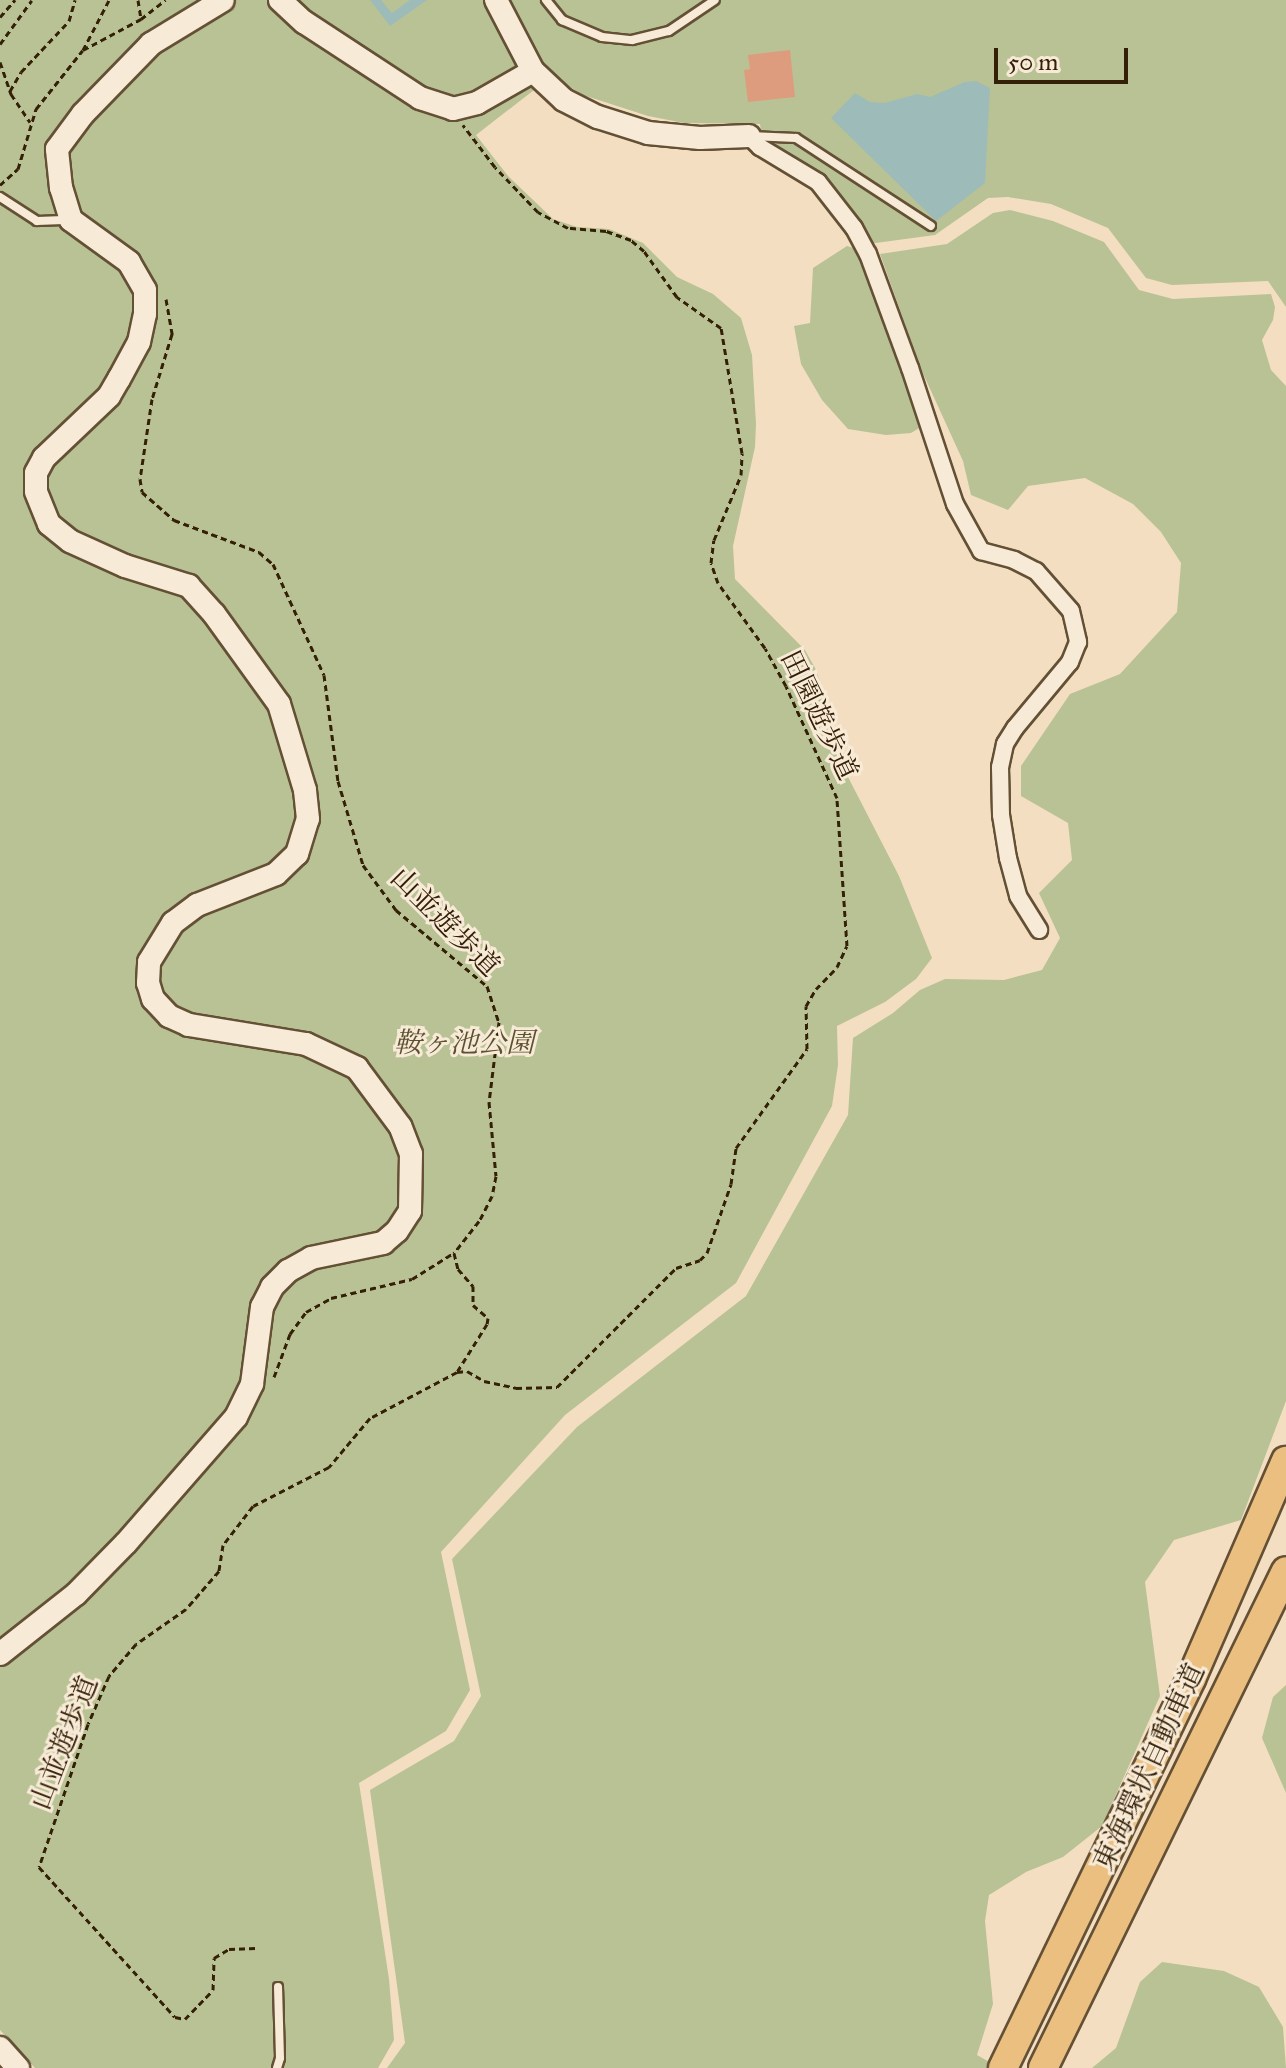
<!DOCTYPE html>
<html>
<head>
<meta charset="utf-8">
<style>
	body { margin:0 }
	#map { position:relative; width:1286px; height:2068px; overflow:hidden; background:#f3dec1; font-family:"IM FELL Great Primer","Noto Serif JP",serif }
	div>[style] { position:absolute }
	[style*='--x'] { left:calc(var(--x)*1px); top:calc(var(--y)*1px); width:calc(var(--w)*1px); rotate:calc(var(--a)*1deg) }
	.green>* { inset:0; background:#b9c294 }
	.water>* { inset:0; background:#9dbbb9 }
	.building>* { inset:0; background:#de9c7f }
	.path>* { height:3px; margin-top:-1.5px; transform-origin:0; background:repeating-linear-gradient(90deg,#342006 0 6px,transparent 0 10px) }
	.roads { filter:drop-shadow(2px 0 #645035) drop-shadow(-2px 0 #645035) drop-shadow(0 2px #645035) drop-shadow(0 -2px #645035) }
	.lane>* { height:8px; margin:-4px; padding:0 4px; transform-origin:4px; border-radius:4px; background:#f7ead7 }
	.street>* { height:16px; margin:-8px; padding:0 8px; transform-origin:8px; border-radius:8px; background:#f7ead7 }
	.secondary>* { height:22px; margin:-11px; padding:0 11px; transform-origin:11px; border-radius:11px; background:#f7ead7 }
	.highway>* { height:28px; margin:-14px; padding:0 14px; transform-origin:14px; border-radius:14px; background:#eabf80 }
	span { translate:-50% -50%; white-space:nowrap; text-align:center; line-height:1.15; -webkit-text-stroke:6px #f7ead7; paint-order:stroke }
	.street-label { font-size:28px; color:#342006 }
	.park-label { font-size:28px; color:#5c5131; font-style:italic }
	.scale { position:absolute; left:994px; top:48px; width:134px; height:36px; box-sizing:border-box; border:4px solid #342006; border-top:0; padding-left:10px; font-size:24px; line-height:28px; white-space:nowrap; color:#342006; -webkit-text-stroke:6px #f7ead7; paint-order:stroke }
</style>
</head>
<body>
<div id="map">
	<div class="green">
		<i style="clip-path:polygon(0 0,1286px 0,1286px 307px,1268px 281px,1172px 285px,1146px 278px,1108px 228px,1051px 204px,1008px 197px,988px 198px,935px 235px,868px 244px,844px 205px,762px 139px,760px 124px,684px 123px,648px 116px,583px 95px,552px 76px,476px 135px,508px 176px,553px 219px,577px 227px,609px 229px,643px 243px,677px 277px,713px 294px,741px 318px,752px 355px,756px 424px,755px 447px,733px 546px,735px 579px,805px 650px,815px 668px,821px 684px,830px 742px,899px 876px,932px 958px,916px 979px,885px 1002px,837px 1026px,838px 1065px,832px 1106px,736px 1283px,565px 1415px,441px 1552px,470px 1690px,446px 1731px,359px 1783px,389px 1979px,394px 2040px,378px 2068px,35px 2068px,0 2030px)"></i>
		<i style="clip-path:polygon(1010px 210px,1053px 221px,1104px 242px,1139px 290px,1173px 299px,1271px 294px,1275px 307px,1273px 320px,1262px 340px,1271px 370px,1286px 386px,1286px 1401px,1241px 1520px,1174px 1540px,1145px 1582px,1160px 1696px,1102px 1826px,1063px 1857px,1026px 1872px,989px 1895px,985px 1921px,993px 2004px,977px 2055px,1000px 2068px,387px 2068px,405px 2043px,370px 1790px,454px 1741px,481px 1696px,452px 1559px,577px 1427px,746px 1296px,848px 1115px,853px 1038px,893px 1013px,920px 990px,945px 979px,1004px 980px,1042px 970px,1060px 938px,1039px 893px,1072px 860px,1068px 823px,1021px 796px,1021px 766px,1070px 694px,1120px 674px,1177px 612px,1181px 563px,1161px 532px,1133px 504px,1085px 478px,1028px 486px,1008px 510px,971px 495px,963px 461px,921px 369px,880px 254px,947px 244px,993px 213px)"></i>
		<i style="clip-path:polygon(847px 246px,860px 250px,926px 424px,911px 433px,886px 435px,848px 429px,822px 400px,801px 364px,794px 326px,810px 323px,813px 268px)"></i>
		<i style="clip-path:polygon(1286px 1685px,1286px 1793px,1262px 1738px,1273px 1697px)"></i>
		<i style="clip-path:polygon(1162px 1962px,1224px 1971px,1259px 1987px,1283px 2027px,1286px 2068px,1092px 2068px,1116px 2048px,1140px 1982px)"></i>
	</div>
	<div class="water">
		<i style="clip-path:polygon(370px 0,381px 0,392px 13px,410px 0,427px 0,390px 26px)"></i>
		<i style="clip-path:polygon(965px 82px,976px 81px,990px 88px,985px 183px,936px 221px,831px 118px,855px 93px,870px 102px,885px 103px,917px 94px,930px 97px)"></i>
	</div>
	<div class="building">
		<i style="clip-path:polygon(790px 50px,795px 97px,748px 102px,744px 70px,750px 69px,748px 55px)"></i>
	</div>
	<div class="path">
		<i style="--x:138;--y:0;--w:19;--a:81"></i>
		<i style="--x:0;--y:17;--w:23;--a:-49"></i>
		<i style="--x:0;--y:44;--w:54;--a:-54"></i>
		<i style="--x:83;--y:50;--w:66;--a:-28.1"></i>
		<i style="--x:141;--y:19;--w:31;--a:-38"></i>
		<i style="--x:0;--y:62;--w:34;--a:71"></i>
		<i style="--x:11;--y:94;--w:34;--a:56"></i>
		<i style="--x:10;--y:91;--w:22;--a:-60"></i>
		<i style="--x:21;--y:72;--w:70;--a:-46.7"></i>
		<i style="--x:69;--y:21;--w:22;--a:-74"></i>
		<i style="--x:0;--y:185;--w:24;--a:-42"></i>
		<i style="--x:18;--y:169;--w:63;--a:-73.3"></i>
		<i style="--x:36;--y:109;--w:75;--a:-51.5"></i>
		<i style="--x:83;--y:50;--w:56;--a:-62.5"></i>
		<i style="--x:166;--y:299;--w:36;--a:80"></i>
		<i style="--x:172;--y:334;--w:68;--a:107.1"></i>
		<i style="--x:152;--y:399;--w:81;--a:98.5"></i>
		<i style="--x:140;--y:479;--w:13;--a:81"></i>
		<i style="--x:142;--y:492;--w:43;--a:41.2"></i>
		<i style="--x:174;--y:520;--w:91;--a:20.6"></i>
		<i style="--x:259;--y:552;--w:18;--a:41"></i>
		<i style="--x:273;--y:564;--w:122;--a:65.3"></i>
		<i style="--x:324;--y:675;--w:107;--a:82.5"></i>
		<i style="--x:338;--y:781;--w:88;--a:73.4"></i>
		<i style="--x:363;--y:865;--w:56;--a:53.7"></i>
		<i style="--x:396;--y:910;--w:119;--a:39.9"></i>
		<i style="--x:487;--y:986;--w:38;--a:72"></i>
		<i style="--x:499;--y:1022;--w:81;--a:97.1"></i>
		<i style="--x:489;--y:1102;--w:74;--a:84.6"></i>
		<i style="--x:496;--y:1176;--w:20;--a:101"></i>
		<i style="--x:492;--y:1196;--w:28;--a:117"></i>
		<i style="--x:479;--y:1221;--w:41;--a:128"></i>
		<i style="--x:454;--y:1253;--w:16;--a:76"></i>
		<i style="--x:458;--y:1269;--w:23;--a:49"></i>
		<i style="--x:473;--y:1286;--w:19;--a:90"></i>
		<i style="--x:473;--y:1305;--w:20;--a:41"></i>
		<i style="--x:488;--y:1318;--w:6;--a:99"></i>
		<i style="--x:487;--y:1324;--w:57;--a:122"></i>
		<i style="--x:457;--y:1372;--w:98;--a:152.1"></i>
		<i style="--x:370;--y:1418;--w:64;--a:129.9"></i>
		<i style="--x:329;--y:1467;--w:85;--a:152.8"></i>
		<i style="--x:253;--y:1506;--w:49;--a:127.6"></i>
		<i style="--x:223;--y:1545;--w:26;--a:99"></i>
		<i style="--x:219;--y:1571;--w:50;--a:131"></i>
		<i style="--x:186;--y:1609;--w:61;--a:145"></i>
		<i style="--x:136;--y:1644;--w:42;--a:130.2"></i>
		<i style="--x:109;--y:1676;--w:52;--a:113.6"></i>
		<i style="--x:88;--y:1724;--w:151;--a:108.9"></i>
		<i style="--x:39;--y:1867;--w:202;--a:47.8"></i>
		<i style="--x:175;--y:2017;--w:10;--a:11"></i>
		<i style="--x:185;--y:2019;--w:40;--a:-46"></i>
		<i style="--x:213;--y:1990;--w:32;--a:-88"></i>
		<i style="--x:214;--y:1958;--w:17;--a:-31"></i>
		<i style="--x:229;--y:1949;--w:28;--a:-2"></i>
		<i style="--x:457;--y:1372;--w:10;--a:-6"></i>
		<i style="--x:467;--y:1371;--w:20;--a:30"></i>
		<i style="--x:484;--y:1381;--w:33;--a:12"></i>
		<i style="--x:516;--y:1388;--w:41;--a:-1.4"></i>
		<i style="--x:557;--y:1387;--w:168;--a:-45"></i>
		<i style="--x:676;--y:1268;--w:25;--a:-18"></i>
		<i style="--x:700;--y:1260;--w:10;--a:-45"></i>
		<i style="--x:707;--y:1253;--w:73;--a:-70.8"></i>
		<i style="--x:731;--y:1184;--w:36;--a:-82"></i>
		<i style="--x:736;--y:1148;--w:122;--a:-54.4"></i>
		<i style="--x:807;--y:1049;--w:43;--a:-91.3"></i>
		<i style="--x:806;--y:1006;--w:20;--a:-60"></i>
		<i style="--x:816;--y:989;--w:30;--a:-46"></i>
		<i style="--x:837;--y:967;--w:23;--a:-65"></i>
		<i style="--x:847;--y:946;--w:148;--a:-93.9"></i>
		<i style="--x:837;--y:798;--w:123;--a:-114.5"></i>
		<i style="--x:786;--y:686;--w:43;--a:-118.9"></i>
		<i style="--x:765;--y:648;--w:80;--a:-125.9"></i>
		<i style="--x:718;--y:583;--w:21;--a:-109"></i>
		<i style="--x:711;--y:563;--w:23;--a:-83"></i>
		<i style="--x:714;--y:540;--w:70;--a:-67.4"></i>
		<i style="--x:741;--y:475;--w:22;--a:-87"></i>
		<i style="--x:742;--y:453;--w:127;--a:-99.5"></i>
		<i style="--x:721;--y:328;--w:54;--a:-144.8"></i>
		<i style="--x:677;--y:297;--w:57;--a:-125.7"></i>
		<i style="--x:644;--y:251;--w:17;--a:-140"></i>
		<i style="--x:631;--y:240;--w:27;--a:-160"></i>
		<i style="--x:606;--y:231;--w:38;--a:-175"></i>
		<i style="--x:568;--y:228;--w:34;--a:-152"></i>
		<i style="--x:538;--y:212;--w:62;--a:-133.7"></i>
		<i style="--x:495;--y:167;--w:53;--a:-127.3"></i>
		<i style="--x:274;--y:1377;--w:46;--a:-69.6"></i>
		<i style="--x:290;--y:1334;--w:27;--a:-54"></i>
		<i style="--x:306;--y:1312;--w:29;--a:-29"></i>
		<i style="--x:331;--y:1298;--w:83;--a:-13.2"></i>
		<i style="--x:412;--y:1279;--w:47;--a:-32"></i>
	</div>
	<div class="roads">
		<div class="lane">
			<i style="--x:546;--y:0;--w:26;--a:51"></i>
			<i style="--x:562;--y:20;--w:43;--a:23"></i>
			<i style="--x:602;--y:37;--w:30;--a:6"></i>
			<i style="--x:632;--y:40;--w:38;--a:-14"></i>
			<i style="--x:669;--y:31;--w:55;--a:-34"></i>
			<i style="--x:750;--y:136;--w:46;--a:2.5"></i>
			<i style="--x:796;--y:138;--w:161;--a:33.1"></i>
			<i style="--x:0;--y:197;--w:44;--a:33"></i>
			<i style="--x:37;--y:221;--w:33;--a:-2"></i>
			<i style="--x:277;--y:2068;--w:10;--a:-73"></i>
			<i style="--x:280;--y:2058;--w:71;--a:-91.6"></i>
		</div>
		<div class="street">
			<i style="--x:749;--y:136;--w:16;--a:45"></i>
			<i style="--x:760;--y:147;--w:68;--a:31.1"></i>
			<i style="--x:818;--y:182;--w:58;--a:52"></i>
			<i style="--x:854;--y:228;--w:30;--a:62"></i>
			<i style="--x:868;--y:254;--w:121;--a:69.8"></i>
			<i style="--x:910;--y:368;--w:143;--a:71.7"></i>
			<i style="--x:955;--y:504;--w:54;--a:61"></i>
			<i style="--x:981;--y:551;--w:34;--a:15"></i>
			<i style="--x:1014;--y:560;--w:25;--a:27"></i>
			<i style="--x:1036;--y:571;--w:53;--a:48.8"></i>
			<i style="--x:1071;--y:611;--w:32;--a:77"></i>
			<i style="--x:1078;--y:642;--w:22;--a:112"></i>
			<i style="--x:1070;--y:662;--w:86;--a:129.8"></i>
			<i style="--x:1015;--y:728;--w:19;--a:122"></i>
			<i style="--x:1005;--y:744;--w:24;--a:102"></i>
			<i style="--x:1000;--y:767;--w:48;--a:88.8"></i>
			<i style="--x:1001;--y:815;--w:44;--a:80.8"></i>
			<i style="--x:1008;--y:858;--w:39;--a:75"></i>
			<i style="--x:1018;--y:896;--w:40;--a:58"></i>
		</div>
		<div class="secondary">
			<i style="--x:280;--y:0;--w:33;--a:43"></i>
			<i style="--x:304;--y:22;--w:139;--a:33.2"></i>
			<i style="--x:420;--y:98;--w:35;--a:18"></i>
			<i style="--x:453;--y:109;--w:25;--a:-14"></i>
			<i style="--x:477;--y:103;--w:64;--a:-29.7"></i>
			<i style="--x:496;--y:0;--w:80;--a:62.5"></i>
			<i style="--x:533;--y:71;--w:42;--a:43.1"></i>
			<i style="--x:564;--y:100;--w:38;--a:27"></i>
			<i style="--x:598;--y:117;--w:52;--a:17.7"></i>
			<i style="--x:648;--y:133;--w:52;--a:5.5"></i>
			<i style="--x:700;--y:138;--w:49;--a:-2.3"></i>
			<i style="--x:0;--y:1654;--w:97;--a:-38.3"></i>
			<i style="--x:76;--y:1594;--w:71;--a:-45.6"></i>
			<i style="--x:126;--y:1543;--w:167;--a:-48.9"></i>
			<i style="--x:236;--y:1417;--w:37;--a:-64"></i>
			<i style="--x:252;--y:1384;--w:78;--a:-82.6"></i>
			<i style="--x:262;--y:1307;--w:22;--a:-63"></i>
			<i style="--x:272;--y:1287;--w:23;--a:-45"></i>
			<i style="--x:288;--y:1271;--w:26;--a:-29"></i>
			<i style="--x:311;--y:1258;--w:74;--a:-11.8"></i>
			<i style="--x:383;--y:1243;--w:18;--a:-41"></i>
			<i style="--x:397;--y:1231;--w:24;--a:-57"></i>
			<i style="--x:410;--y:1211;--w:57;--a:-89"></i>
			<i style="--x:411;--y:1154;--w:30;--a:-111"></i>
			<i style="--x:400;--y:1126;--w:72;--a:-126.6"></i>
			<i style="--x:357;--y:1068;--w:56;--a:-154.8"></i>
			<i style="--x:306;--y:1044;--w:119;--a:-170.8"></i>
			<i style="--x:189;--y:1025;--w:22;--a:-156"></i>
			<i style="--x:169;--y:1016;--w:23;--a:-133"></i>
			<i style="--x:153;--y:999;--w:17;--a:-107"></i>
			<i style="--x:148;--y:983;--w:21;--a:-87"></i>
			<i style="--x:149;--y:962;--w:46;--a:-58.4"></i>
			<i style="--x:173;--y:923;--w:30;--a:-37"></i>
			<i style="--x:197;--y:905;--w:85;--a:-21.4"></i>
			<i style="--x:276;--y:874;--w:29;--a:-44"></i>
			<i style="--x:297;--y:854;--w:37;--a:-73"></i>
			<i style="--x:308;--y:819;--w:29;--a:-96"></i>
			<i style="--x:305;--y:790;--w:90;--a:-106.8"></i>
			<i style="--x:279;--y:704;--w:111;--a:-125.8"></i>
			<i style="--x:214;--y:614;--w:38;--a:-132"></i>
			<i style="--x:189;--y:586;--w:67;--a:-162.6"></i>
			<i style="--x:125;--y:566;--w:60;--a:-155.6"></i>
			<i style="--x:70;--y:541;--w:27;--a:-141"></i>
			<i style="--x:49;--y:524;--w:35;--a:-112"></i>
			<i style="--x:36;--y:491;--w:18;--a:-90"></i>
			<i style="--x:36;--y:473;--w:17;--a:-62"></i>
			<i style="--x:44;--y:458;--w:90;--a:-43.6"></i>
			<i style="--x:109;--y:396;--w:20;--a:-60"></i>
			<i style="--x:119;--y:379;--w:42;--a:-61.6"></i>
			<i style="--x:139;--y:342;--w:29;--a:-78"></i>
			<i style="--x:145;--y:314;--w:24;--a:-90"></i>
			<i style="--x:145;--y:290;--w:32;--a:-120"></i>
			<i style="--x:129;--y:262;--w:72;--a:-144.1"></i>
			<i style="--x:71;--y:220;--w:34;--a:-107"></i>
			<i style="--x:61;--y:188;--w:39;--a:-96"></i>
			<i style="--x:57;--y:149;--w:44;--a:-53.4"></i>
			<i style="--x:83;--y:114;--w:98;--a:-45.8"></i>
			<i style="--x:151;--y:44;--w:84;--a:-31.4"></i>
			<i style="--x:0;--y:2048;--w:27;--a:48"></i>
		</div>
		<div class="highway">
			<i style="--x:1003;--y:2068;--w:432;--a:-64.2"></i>
			<i style="--x:1191;--y:1679;--w:238;--a:-66.5"></i>
			<i style="--x:1043;--y:2068;--w:553;--a:-63.94"></i>
		</div>
	</div>
	<div class="street-label">
		<span style="left:819px;top:715px;rotate:64deg">田園遊歩道</span>
		<span style="left:445px;top:922px;rotate:45deg">山並遊歩道</span>
		<span style="left:64px;top:1743px;rotate:-69deg">山並遊歩道</span>
		<span style="left:1149px;top:1767px;rotate:-65deg">東海環状自動車道</span>
	</div>
	<div class="park-label">
		<span style="left:464px;top:1043px">鞍ヶ池公園</span>
	</div>
	<div class="scale">50 m</div>
</div>
</body>
</html>
